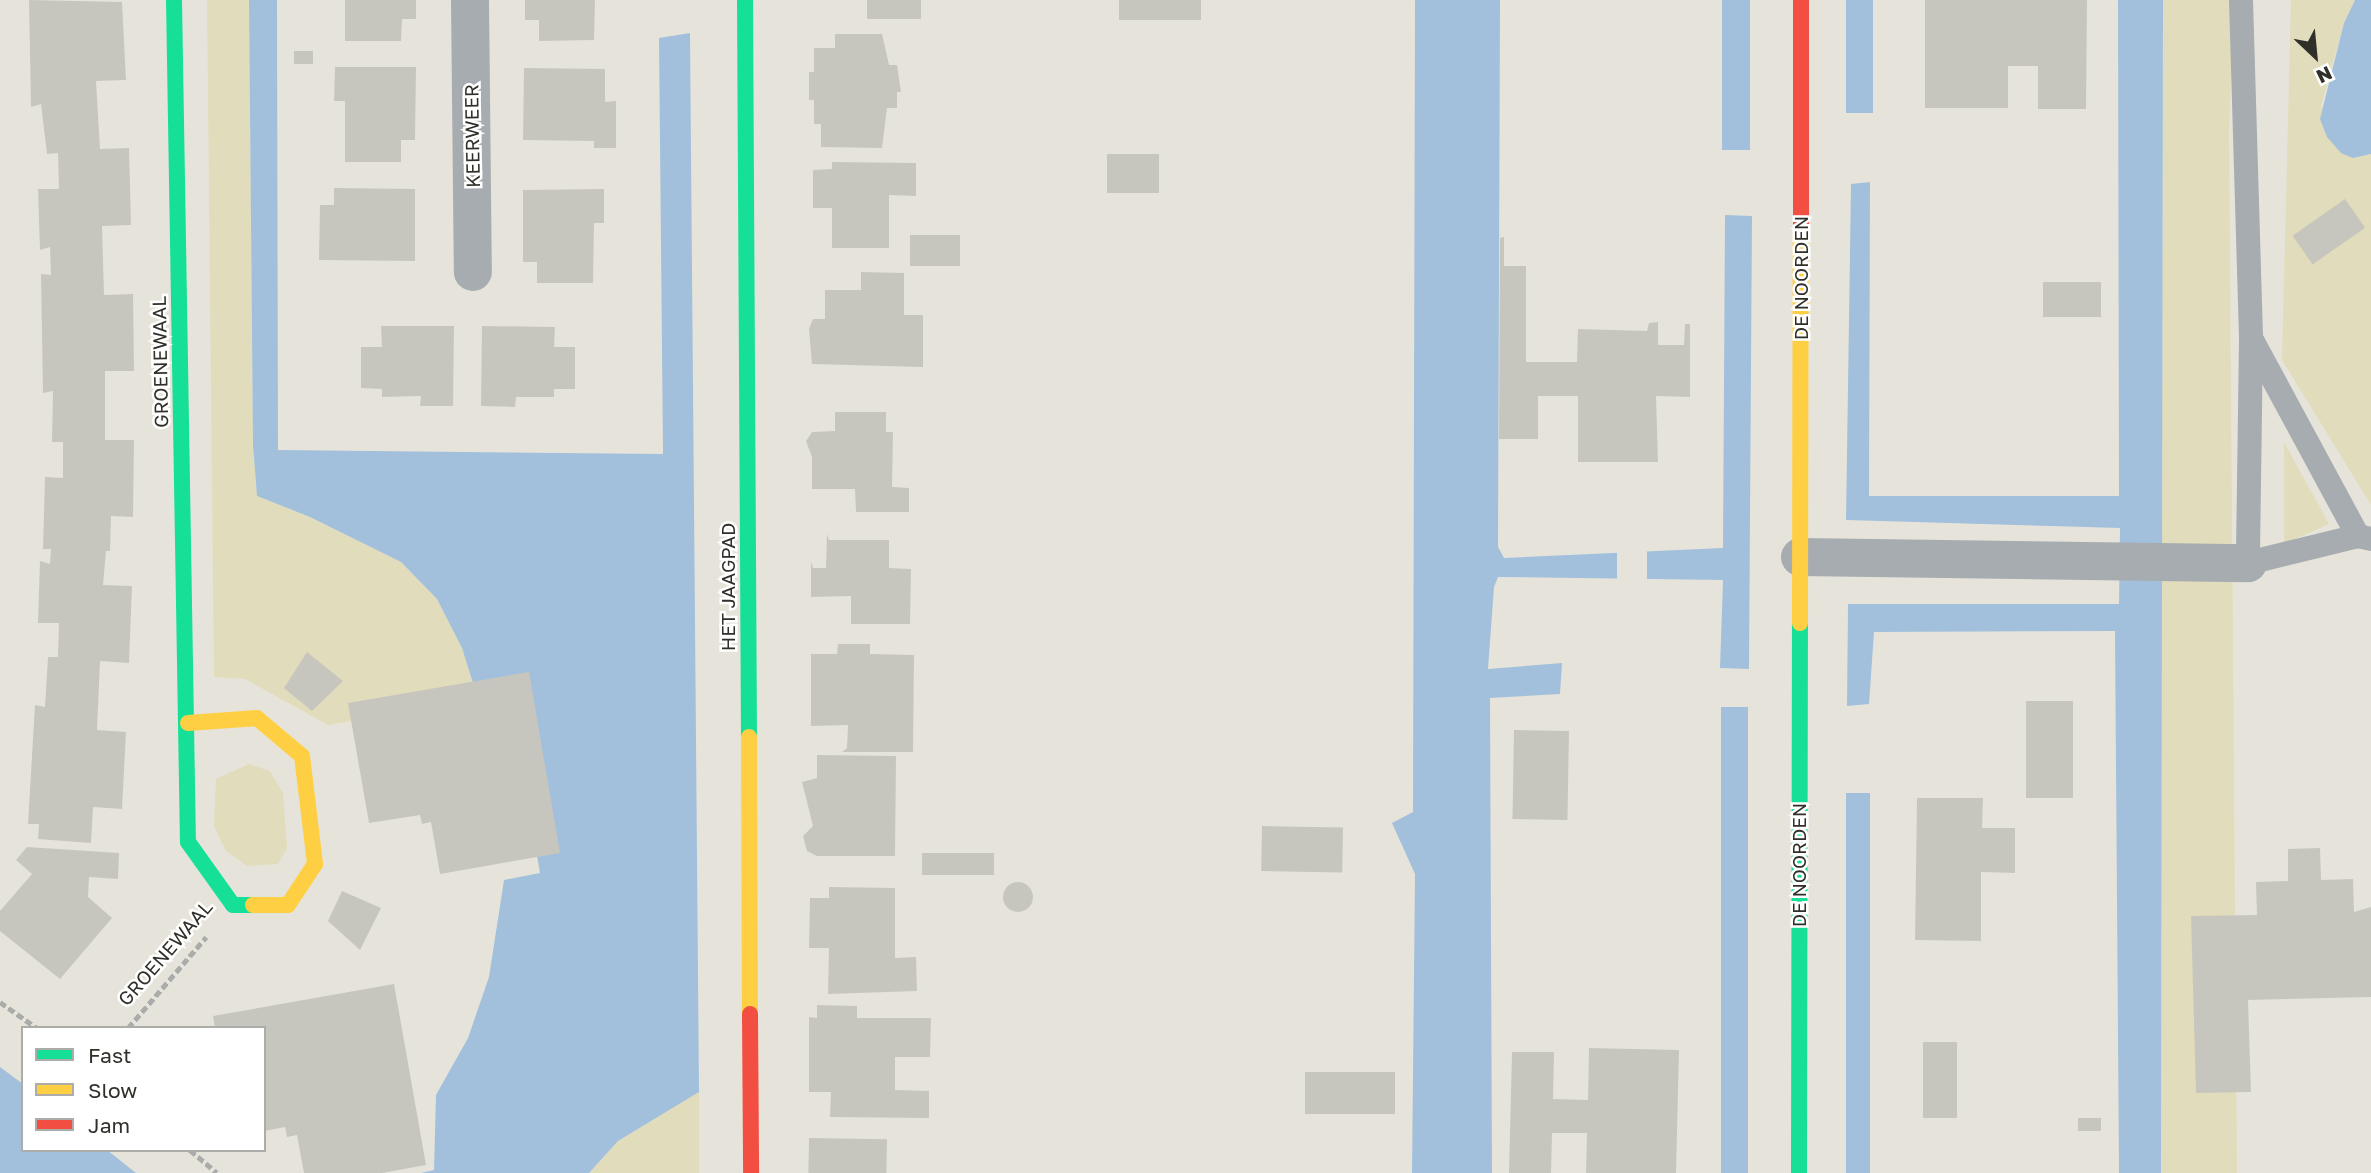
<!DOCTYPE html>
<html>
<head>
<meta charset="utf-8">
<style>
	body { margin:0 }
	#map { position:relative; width:2371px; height:1173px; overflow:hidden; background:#e6e4da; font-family:"Golos Text",sans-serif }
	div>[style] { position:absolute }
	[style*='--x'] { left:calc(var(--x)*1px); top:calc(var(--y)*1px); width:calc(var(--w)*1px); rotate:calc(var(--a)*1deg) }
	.green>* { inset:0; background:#e1dcbb }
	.water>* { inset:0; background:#a2c0dc; transform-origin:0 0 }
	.pier>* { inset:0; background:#e6e4da; transform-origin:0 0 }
	.building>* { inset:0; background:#c7c6be; transform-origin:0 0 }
	.round { border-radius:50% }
	.path>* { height:4.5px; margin-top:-2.25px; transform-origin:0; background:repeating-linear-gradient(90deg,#aaacaa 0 7px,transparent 0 10.5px) }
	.lane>* { height:24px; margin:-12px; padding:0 12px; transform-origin:12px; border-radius:12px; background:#a6acb0 }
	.street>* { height:38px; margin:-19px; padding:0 19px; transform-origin:19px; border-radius:19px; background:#a6acb0 }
	.fast>* { height:16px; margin:-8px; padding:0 8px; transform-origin:8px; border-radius:8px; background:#16e098 }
	.slow>* { height:16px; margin:-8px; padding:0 8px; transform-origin:8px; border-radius:8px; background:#ffcf43 }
	.jam>* { height:16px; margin:-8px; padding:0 8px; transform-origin:8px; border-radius:8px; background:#f24e42 }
	span { translate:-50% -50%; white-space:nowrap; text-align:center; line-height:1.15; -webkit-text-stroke:5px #fff; paint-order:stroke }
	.street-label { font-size:19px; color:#302f29 }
	.legend { position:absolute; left:21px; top:1026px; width:245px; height:126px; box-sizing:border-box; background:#fff; border:2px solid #acaca9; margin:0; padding:9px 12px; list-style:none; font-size:21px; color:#302f29 }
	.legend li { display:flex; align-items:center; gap:14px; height:35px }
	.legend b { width:35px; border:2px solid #acaca9 }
	.north { position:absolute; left:2280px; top:21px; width:70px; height:70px; -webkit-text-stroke:5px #fff; paint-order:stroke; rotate:154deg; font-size:19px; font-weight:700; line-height:28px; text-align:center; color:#302f29 }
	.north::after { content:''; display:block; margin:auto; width:24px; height:32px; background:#302f29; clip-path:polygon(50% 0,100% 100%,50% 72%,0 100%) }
</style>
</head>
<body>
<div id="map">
	<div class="green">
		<i style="clip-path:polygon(207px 0,249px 0,253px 445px,257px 496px,310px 517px,401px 562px,437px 599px,462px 648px,478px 699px,328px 725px,245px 679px,214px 677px)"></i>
		<i style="clip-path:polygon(2163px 0,2234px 0,2229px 131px,2237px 1173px,2161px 1173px)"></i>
		<i style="clip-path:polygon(2291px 0,2355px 0,2344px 23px,2321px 106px,2353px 158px,2371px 154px,2371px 505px,2282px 360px)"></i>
		<i style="clip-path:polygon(2284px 442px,2329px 524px,2284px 544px)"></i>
		<i style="clip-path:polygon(249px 764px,270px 771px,283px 793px,287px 848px,278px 864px,247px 866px,226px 851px,214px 826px,216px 779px)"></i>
		<i style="clip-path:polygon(699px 1092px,699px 1173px,589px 1173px,618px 1141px)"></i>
	</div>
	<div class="water">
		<i style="clip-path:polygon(249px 0,277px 0,278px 450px,663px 454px,659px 38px,690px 33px,699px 1092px,618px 1141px,589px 1173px,421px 1173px,434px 1170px,436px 1095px,468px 1038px,489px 977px,504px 880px,540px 873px,509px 694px,478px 699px,462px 648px,437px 599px,401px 562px,310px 517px,257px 496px,253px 445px)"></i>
		<i style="clip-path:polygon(1415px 0,1500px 0,1498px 547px,1504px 558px,1723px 548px,1725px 215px,1752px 216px,1749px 669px,1720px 668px,1723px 580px,1498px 577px,1494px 587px,1488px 669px,1562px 663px,1560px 694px,1490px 698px,1492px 1173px,1412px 1173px,1415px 874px,1392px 823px,1413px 812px)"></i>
		<i style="left:1722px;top:0;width:28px;height:150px"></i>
		<i style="left:1846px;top:0;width:27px;height:113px"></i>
		<i style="clip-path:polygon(2118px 0,2163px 0,2161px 1173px,2119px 1173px,2115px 631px,1874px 632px,1869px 704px,1847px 706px,1848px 604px,2119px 604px,2120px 528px,1846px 520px,1851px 184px,1870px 182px,1869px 496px,2119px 496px)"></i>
		<i style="clip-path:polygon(2355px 0,2371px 0,2371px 154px,2353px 158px,2341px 153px,2327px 137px,2320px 119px,2344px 23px)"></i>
		<i style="left:1748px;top:707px;width:466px;height:27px;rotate:90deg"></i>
		<i style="left:1846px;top:793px;width:24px;height:380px"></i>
		<i style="clip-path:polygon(0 1067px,23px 1084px,23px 1150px,107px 1150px,136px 1173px,0 1173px)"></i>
	</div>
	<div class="pier">
		<i style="left:1647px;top:548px;width:34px;height:30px;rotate:90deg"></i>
	</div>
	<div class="building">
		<i style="clip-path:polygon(29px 0,122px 2px,126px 80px,96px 81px,100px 149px,129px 148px,131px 225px,102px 226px,104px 295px,133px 294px,134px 371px,105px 371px,105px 440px,134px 440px,133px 517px,111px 516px,110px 551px,106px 551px,103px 585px,132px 586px,129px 663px,100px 661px,97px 730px,126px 732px,122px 809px,93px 807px,91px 843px,38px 839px,39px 824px,28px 824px,35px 705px,45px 707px,48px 657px,58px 657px,59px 623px,38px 623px,40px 561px,50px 564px,51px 549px,43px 549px,45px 477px,63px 478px,63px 442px,52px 442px,53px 391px,43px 393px,41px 274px,51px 275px,50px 247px,40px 250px,38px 189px,59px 189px,58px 153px,47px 154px,41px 104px,31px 107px)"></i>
		<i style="clip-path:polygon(345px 0,416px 0,416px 19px,402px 19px,401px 41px,345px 41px)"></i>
		<i style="clip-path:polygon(525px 0,595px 0,594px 40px,539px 41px,539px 20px,525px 20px)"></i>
		<i style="left:867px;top:0;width:54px;height:19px"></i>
		<i style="left:1119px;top:0;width:82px;height:20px"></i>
		<i style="clip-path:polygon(1925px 0,2087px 0,2086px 109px,2038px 109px,2038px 66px,2008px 66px,2008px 108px,1925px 108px)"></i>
		<i style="clip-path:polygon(835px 34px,882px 34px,889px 65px,897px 65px,901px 92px,897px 92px,897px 108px,887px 108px,882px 148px,821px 147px,821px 124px,814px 124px,814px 100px,809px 100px,809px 72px,814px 72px,814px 48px,835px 48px)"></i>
		<i style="left:294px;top:51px;width:19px;height:13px"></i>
		<i style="clip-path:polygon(335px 67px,416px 67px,415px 140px,401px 140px,401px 162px,345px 162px,345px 101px,334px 101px)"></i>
		<i style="clip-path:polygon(524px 68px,605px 69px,605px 102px,616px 101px,616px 148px,594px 148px,594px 141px,523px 140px)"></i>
		<i style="left:1159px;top:154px;width:39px;height:52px;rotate:90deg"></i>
		<i style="clip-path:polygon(832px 162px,916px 163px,916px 196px,889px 195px,889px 248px,832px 248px,832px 208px,813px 208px,813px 170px,832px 169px)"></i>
		<i style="clip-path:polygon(334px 188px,415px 189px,415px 261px,319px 260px,320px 205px,334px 205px)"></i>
		<i style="clip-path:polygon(604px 189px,604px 223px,594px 223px,593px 283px,537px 283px,537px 262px,523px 262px,523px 190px)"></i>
		<i style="left:2345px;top:199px;width:35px;height:64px;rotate:55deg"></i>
		<i style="left:910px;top:235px;width:50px;height:31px"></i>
		<i style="clip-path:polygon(1504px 237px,1504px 266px,1526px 266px,1526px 362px,1577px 362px,1578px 329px,1647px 331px,1649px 323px,1658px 322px,1658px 345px,1684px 345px,1685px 324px,1690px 324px,1690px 397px,1656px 396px,1658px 462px,1578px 462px,1578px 396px,1538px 396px,1538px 439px,1499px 439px,1500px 238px)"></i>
		<i style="clip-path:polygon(861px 272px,904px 273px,904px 315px,923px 315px,923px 367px,812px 364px,809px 329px,813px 319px,825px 319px,825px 290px,861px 290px)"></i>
		<i style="left:2043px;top:282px;width:58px;height:35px"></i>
		<i style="clip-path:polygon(381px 326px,454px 326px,453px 406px,420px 406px,421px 396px,382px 397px,382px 389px,361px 388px,361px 347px,382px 347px)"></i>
		<i style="clip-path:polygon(482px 326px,555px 327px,554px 347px,575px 347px,575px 389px,554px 389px,554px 397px,516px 397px,515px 407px,481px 406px)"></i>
		<i style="clip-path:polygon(835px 412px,886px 412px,886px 432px,893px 432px,892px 487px,909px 488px,909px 512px,856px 512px,855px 489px,812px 489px,812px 457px,806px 441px,812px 432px,835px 431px)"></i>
		<i style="clip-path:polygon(827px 534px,829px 540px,889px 540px,889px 568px,911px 569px,910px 624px,851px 624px,851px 596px,811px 597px,811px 562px,813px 568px,826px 568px)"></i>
		<i style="clip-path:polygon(838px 644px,870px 644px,870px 654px,914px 655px,913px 752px,842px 752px,847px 748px,848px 725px,811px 726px,811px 654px,837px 654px)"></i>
		<i style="clip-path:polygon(307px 652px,343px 681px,312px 711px,284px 688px)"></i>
		<i style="clip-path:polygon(529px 672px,560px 853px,440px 874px,431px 822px,422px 824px,420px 815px,369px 823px,348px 703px)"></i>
		<i style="left:2026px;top:701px;width:47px;height:97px"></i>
		<i style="left:1569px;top:731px;width:89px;height:55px;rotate:91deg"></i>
		<i style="clip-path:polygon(817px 755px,896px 756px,895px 856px,817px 856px,807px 851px,803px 836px,813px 826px,802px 782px,817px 778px)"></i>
		<i style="clip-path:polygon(1917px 798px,1983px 798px,1982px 828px,2015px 828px,2015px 873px,1981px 872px,1981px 941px,1915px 940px)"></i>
		<i style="left:1262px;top:826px;width:81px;height:45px;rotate:1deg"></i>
		<i style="clip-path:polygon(27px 847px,119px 853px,118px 879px,89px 877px,88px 897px,112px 918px,60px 979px,0 931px,0 911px,32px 874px,16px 860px)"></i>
		<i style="clip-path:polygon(2320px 848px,2321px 880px,2353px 879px,2354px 912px,2371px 907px,2371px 997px,2248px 1000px,2251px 1092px,2196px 1093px,2191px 916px,2257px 915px,2256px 882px,2288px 881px,2288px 849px)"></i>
		<i style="left:922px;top:853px;width:72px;height:22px"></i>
		<i class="round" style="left:1003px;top:882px;width:30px;height:30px"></i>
		<i style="clip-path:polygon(829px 887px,895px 888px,895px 958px,916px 957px,917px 991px,828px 994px,829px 948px,809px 948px,810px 898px,829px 898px)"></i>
		<i style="clip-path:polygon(342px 891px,381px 908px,360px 950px,328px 921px)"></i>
		<i style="clip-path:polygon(394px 984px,426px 1165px,382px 1173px,304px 1173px,297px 1135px,287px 1137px,285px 1127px,264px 1131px,264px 1028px,215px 1028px,213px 1016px)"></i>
		<i style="clip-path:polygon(817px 1005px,857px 1006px,857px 1018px,931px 1018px,930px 1057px,895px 1057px,895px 1090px,929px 1091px,929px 1118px,830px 1117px,831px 1092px,809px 1092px,809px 1017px,817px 1018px)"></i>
		<i style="left:1923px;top:1042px;width:34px;height:76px"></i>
		<i style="clip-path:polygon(1589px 1048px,1679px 1050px,1676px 1173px,1586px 1173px,1587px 1133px,1552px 1133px,1551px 1173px,1509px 1173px,1512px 1052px,1554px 1052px,1553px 1099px,1588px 1100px)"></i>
		<i style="left:1305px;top:1072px;width:90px;height:42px"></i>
		<i style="left:2078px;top:1118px;width:23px;height:13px"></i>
		<i style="left:809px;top:1138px;width:78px;height:35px;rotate:1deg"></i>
	</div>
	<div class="path">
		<i style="--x:0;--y:1002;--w:45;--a:35.1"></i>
		<i style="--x:128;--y:1028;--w:120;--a:-49.4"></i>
		<i style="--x:190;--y:1150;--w:35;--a:40"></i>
	</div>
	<div class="lane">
		<i style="--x:2241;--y:0;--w:339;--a:88.3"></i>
		<i style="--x:2251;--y:339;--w:224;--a:90.8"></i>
		<i style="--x:2248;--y:563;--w:113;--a:-13.8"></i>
		<i style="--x:2252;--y:340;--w:223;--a:61.6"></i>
		<i style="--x:2358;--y:536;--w:13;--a:13"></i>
	</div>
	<div class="street">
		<i style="--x:470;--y:0;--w:272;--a:89.4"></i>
		<i style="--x:1800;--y:557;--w:448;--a:0.8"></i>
	</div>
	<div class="fast">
		<i style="--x:174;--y:0;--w:842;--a:89.05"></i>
		<i style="--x:188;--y:842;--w:77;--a:54.5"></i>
		<i style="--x:233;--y:905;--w:20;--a:0"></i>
		<i style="--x:745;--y:0;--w:737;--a:89.69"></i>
		<i style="--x:1799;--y:1173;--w:550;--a:-89.9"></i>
	</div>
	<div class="slow">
		<i style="--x:1800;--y:623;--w:387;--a:-89.9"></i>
		<i style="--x:188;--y:723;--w:69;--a:-4.1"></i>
		<i style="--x:257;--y:718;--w:59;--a:40.2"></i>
		<i style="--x:302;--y:756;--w:109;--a:83.1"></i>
		<i style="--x:315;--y:864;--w:49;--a:123.4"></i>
		<i style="--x:288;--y:905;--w:35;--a:180"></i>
		<i style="--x:749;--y:737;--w:277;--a:89.8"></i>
	</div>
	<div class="jam">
		<i style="--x:1801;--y:236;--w:236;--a:-90"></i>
		<i style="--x:750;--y:1014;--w:159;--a:89.6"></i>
	</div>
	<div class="street-label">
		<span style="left:472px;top:136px;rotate:-91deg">KEERWEER</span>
		<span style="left:1801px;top:278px;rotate:-90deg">DE NOORDEN</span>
		<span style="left:160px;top:362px;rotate:-91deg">GROENEWAAL</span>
		<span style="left:728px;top:587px;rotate:-90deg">HET JAAGPAD</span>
		<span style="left:1799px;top:865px;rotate:-90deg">DE NOORDEN</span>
		<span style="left:165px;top:953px;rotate:-49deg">GROENEWAAL</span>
	</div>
	<ul class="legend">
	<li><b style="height:9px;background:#16e098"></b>Fast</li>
	<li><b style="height:9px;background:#ffcf43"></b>Slow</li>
	<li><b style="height:9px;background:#f24e42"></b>Jam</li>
	</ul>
	<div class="north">N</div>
</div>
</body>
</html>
